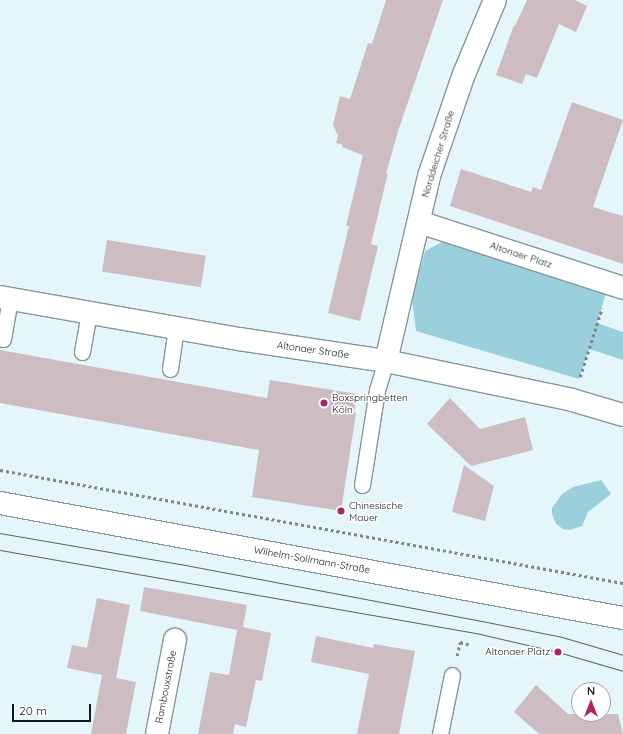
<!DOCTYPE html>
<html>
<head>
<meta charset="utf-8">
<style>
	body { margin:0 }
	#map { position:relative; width:623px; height:734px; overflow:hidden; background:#e4f6fa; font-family:Quicksand,sans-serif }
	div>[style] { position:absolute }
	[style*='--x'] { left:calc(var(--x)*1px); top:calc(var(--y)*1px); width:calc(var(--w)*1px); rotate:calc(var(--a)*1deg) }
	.green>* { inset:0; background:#9ad0db }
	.building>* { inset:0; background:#cdbcc1; transform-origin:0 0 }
	.path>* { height:2.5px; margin-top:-1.25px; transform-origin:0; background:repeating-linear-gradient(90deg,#7b878a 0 3px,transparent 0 6px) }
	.roads { filter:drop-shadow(1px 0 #85969a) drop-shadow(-1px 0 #85969a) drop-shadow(0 1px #85969a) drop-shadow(0 -1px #85969a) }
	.service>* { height:15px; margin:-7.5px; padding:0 7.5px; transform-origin:7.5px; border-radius:7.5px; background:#fff }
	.minor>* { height:22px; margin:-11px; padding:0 11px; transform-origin:11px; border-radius:11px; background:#fff }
	.tertiary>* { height:22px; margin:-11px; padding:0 11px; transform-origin:11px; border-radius:11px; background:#fff }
	.tram>* { height:1px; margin:-0.5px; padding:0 0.5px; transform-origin:0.5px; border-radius:0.5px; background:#586264 }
	.dots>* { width:11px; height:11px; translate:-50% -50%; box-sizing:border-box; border:2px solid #fff; border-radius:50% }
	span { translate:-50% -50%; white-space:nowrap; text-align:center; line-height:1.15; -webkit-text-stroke:3px #fff; paint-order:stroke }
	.street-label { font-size:10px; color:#13191a }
	.poi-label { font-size:10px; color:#13191a }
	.left { translate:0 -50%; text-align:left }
	.right { translate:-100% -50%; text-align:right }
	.north { position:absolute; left:571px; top:682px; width:40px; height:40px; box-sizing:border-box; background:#fff; border:1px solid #a1a3a3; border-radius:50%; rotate:0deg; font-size:11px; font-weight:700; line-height:16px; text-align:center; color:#13191a }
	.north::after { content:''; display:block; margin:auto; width:14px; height:18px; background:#ae2362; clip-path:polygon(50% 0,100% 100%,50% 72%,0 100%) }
	.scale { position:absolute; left:12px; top:704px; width:79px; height:18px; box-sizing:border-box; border:2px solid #13191a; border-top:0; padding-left:5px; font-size:12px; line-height:14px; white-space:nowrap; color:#13191a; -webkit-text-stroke:3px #fff; paint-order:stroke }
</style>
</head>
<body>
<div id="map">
	<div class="green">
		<i style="clip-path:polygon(444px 241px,606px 293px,597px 323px,623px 332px,623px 360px,589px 349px,579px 379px,416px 331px,412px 299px,425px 251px)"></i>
		<i style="clip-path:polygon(601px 480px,611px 494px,588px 512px,582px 526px,570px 530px,563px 529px,556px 524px,552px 514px,552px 508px,562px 494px,573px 487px)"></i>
	</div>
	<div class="building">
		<i style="clip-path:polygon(386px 0,443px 0,398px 131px,386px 174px,388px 174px,385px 185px,371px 244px,378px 246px,360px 321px,328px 313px,349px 226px,346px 226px,363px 155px,342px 147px,343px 145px,336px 143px,338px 136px,333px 125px,340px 96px,350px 99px,368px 43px,372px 44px)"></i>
		<i style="clip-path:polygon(527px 0,575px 0,587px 6px,576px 32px,559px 24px,537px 78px,526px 74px,522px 84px,496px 75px,514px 25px,515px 26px)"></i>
		<i style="clip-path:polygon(572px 102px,623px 120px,593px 207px,623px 216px,623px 264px,450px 206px,461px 169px,531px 192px,533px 187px,541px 190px)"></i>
		<i style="left:107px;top:240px;width:100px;height:32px;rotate:9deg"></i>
		<i style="clip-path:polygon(0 350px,267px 398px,270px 380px,357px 394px,354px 412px,356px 413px,341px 511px,252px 497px,259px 450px,0 403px)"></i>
		<i style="clip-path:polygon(450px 398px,480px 429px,525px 417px,533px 450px,471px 466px,427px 424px)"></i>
		<i style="clip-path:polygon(464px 465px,494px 486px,485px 521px,452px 512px)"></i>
		<i style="clip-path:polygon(144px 587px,247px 605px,243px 627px,271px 633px,262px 681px,256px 680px,246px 727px,235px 724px,233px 734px,198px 734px,210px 672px,229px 675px,237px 630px,140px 611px)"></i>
		<i style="clip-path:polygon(97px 598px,130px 605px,116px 678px,136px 682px,126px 734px,91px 734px,102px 675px,67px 668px,72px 645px,87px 648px)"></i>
		<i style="clip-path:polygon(316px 636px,373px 648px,374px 644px,415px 651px,399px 734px,357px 734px,369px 674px,311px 662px)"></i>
		<i style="clip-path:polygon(536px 685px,568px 714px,618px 714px,623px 734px,539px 734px,514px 712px)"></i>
	</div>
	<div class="path">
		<i style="--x:580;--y:377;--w:72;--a:-72.3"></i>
		<i style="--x:0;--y:470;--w:633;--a:10.28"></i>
		<i style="--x:457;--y:656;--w:14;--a:-78"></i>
		<i style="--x:460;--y:642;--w:11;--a:15"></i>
	</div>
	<div class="roads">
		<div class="service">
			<i style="--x:3;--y:339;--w:41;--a:-80.1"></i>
			<i style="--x:82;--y:352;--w:40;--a:-80"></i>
			<i style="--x:170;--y:369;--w:41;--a:-81.7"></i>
			<i style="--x:362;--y:485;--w:96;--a:-81"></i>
			<i style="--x:377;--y:390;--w:30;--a:-73"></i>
			<i style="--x:440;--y:734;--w:60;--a:-78.5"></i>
		</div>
		<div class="minor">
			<i style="--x:419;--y:222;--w:214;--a:17.9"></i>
			<i style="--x:0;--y:297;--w:243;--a:10"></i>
			<i style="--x:239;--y:339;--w:149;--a:8.5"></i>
			<i style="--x:386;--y:361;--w:190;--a:11.8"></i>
			<i style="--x:572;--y:400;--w:53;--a:16.4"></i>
			<i style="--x:386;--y:361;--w:190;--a:-76.9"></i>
			<i style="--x:429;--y:176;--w:108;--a:-71.1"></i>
			<i style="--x:464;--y:74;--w:80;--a:-67.3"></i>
			<i style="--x:157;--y:734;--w:96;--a:-79.2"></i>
		</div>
		<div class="tertiary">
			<i style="--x:0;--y:503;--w:634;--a:10.46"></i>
		</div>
	</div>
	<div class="tram">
		<i style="--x:0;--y:533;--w:183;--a:9.8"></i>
		<i style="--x:180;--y:564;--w:307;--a:10.7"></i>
		<i style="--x:482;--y:621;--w:82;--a:11.3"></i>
		<i style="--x:562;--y:637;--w:64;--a:16.4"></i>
		<i style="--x:0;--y:550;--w:487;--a:9.9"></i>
		<i style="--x:480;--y:634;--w:80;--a:13"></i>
		<i style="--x:558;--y:652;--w:68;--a:16.3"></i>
	</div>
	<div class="dots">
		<i style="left:324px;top:403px;background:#ae2362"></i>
		<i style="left:341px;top:511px;background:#ae2362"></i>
		<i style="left:558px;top:652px;background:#ae2362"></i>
	</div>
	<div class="street-label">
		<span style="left:438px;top:154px;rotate:-73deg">Norddeicher Straße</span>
		<span style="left:521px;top:255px;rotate:18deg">Altonaer Platz</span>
		<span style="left:313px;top:350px;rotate:8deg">Altonaer Straße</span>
		<span style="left:312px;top:560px;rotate:10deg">Wilhelm-Sollmann-Straße</span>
		<span style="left:166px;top:687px;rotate:-79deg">Rambouxstraße</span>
	</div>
	<div class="poi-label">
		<span class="left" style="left:332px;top:403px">Boxspringbetten<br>Köln</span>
		<span class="left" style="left:349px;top:511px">Chinesische<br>Mauer</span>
		<span class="right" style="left:550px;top:652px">Altonaer Platz</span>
	</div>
	<div class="north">N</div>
	<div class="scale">20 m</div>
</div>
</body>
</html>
